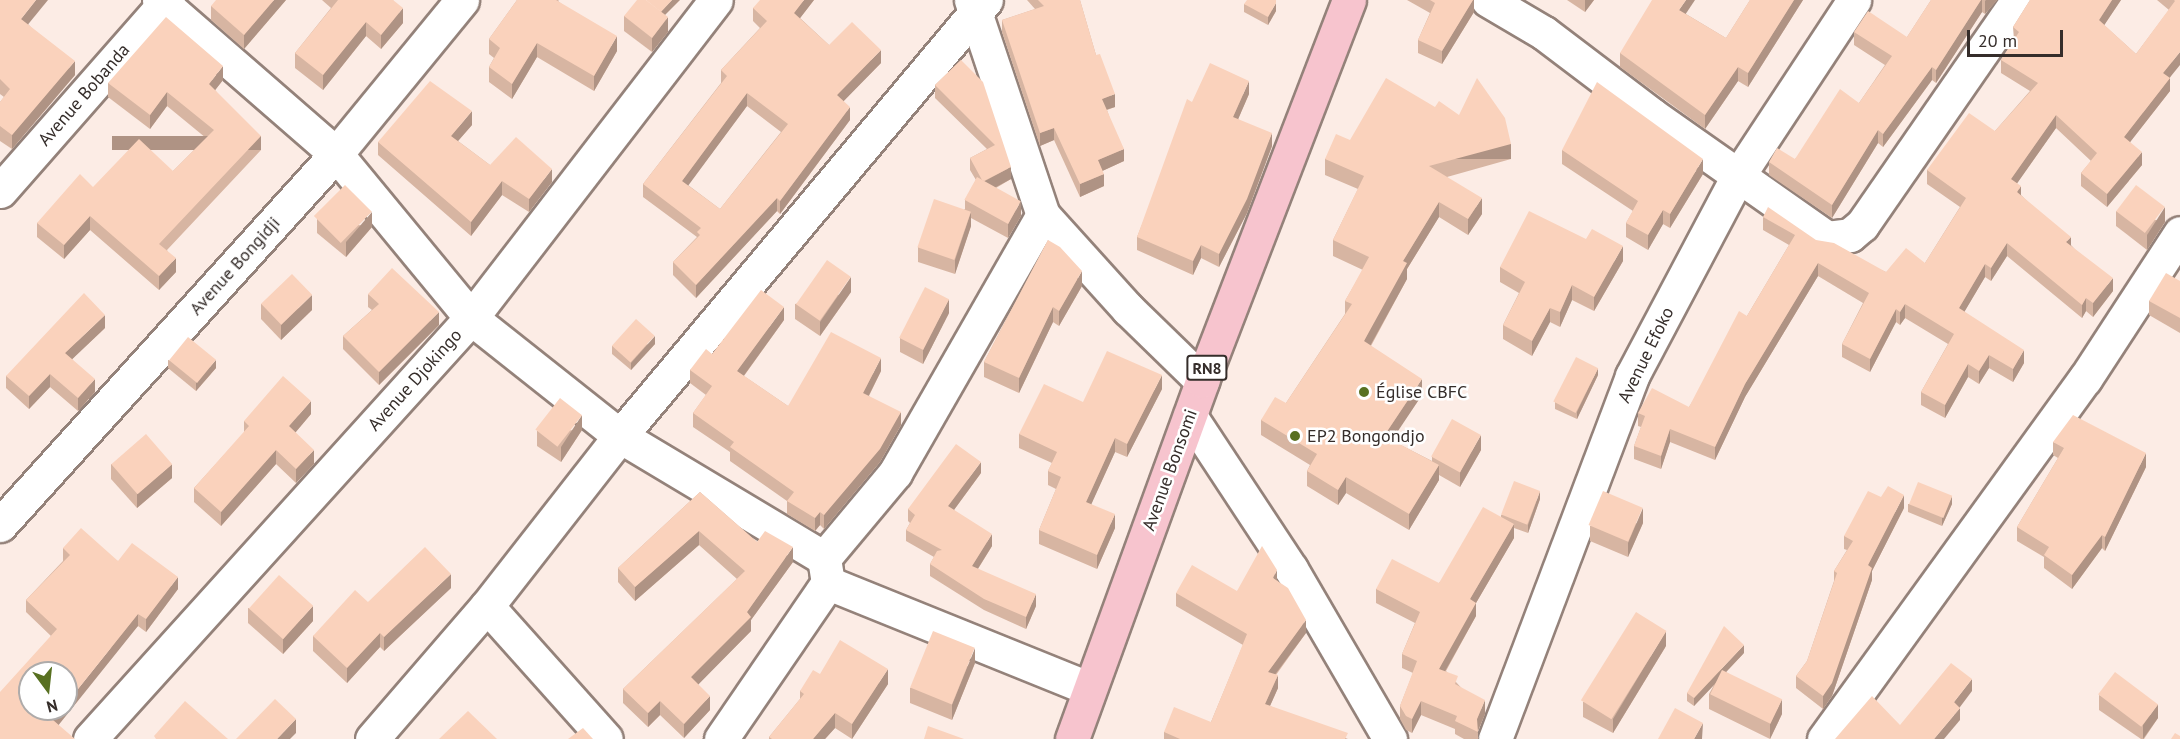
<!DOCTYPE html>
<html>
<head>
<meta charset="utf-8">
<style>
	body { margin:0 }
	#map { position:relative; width:2180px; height:739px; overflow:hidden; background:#fcece5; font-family:"PT Sans",sans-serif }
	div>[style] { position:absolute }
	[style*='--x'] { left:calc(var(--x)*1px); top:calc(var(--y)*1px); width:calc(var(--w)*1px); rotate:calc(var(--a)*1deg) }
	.roads { filter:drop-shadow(2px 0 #94827a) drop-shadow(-2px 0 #94827a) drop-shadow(0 2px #94827a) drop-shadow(0 -2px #94827a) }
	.street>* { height:33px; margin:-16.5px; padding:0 16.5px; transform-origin:16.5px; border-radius:16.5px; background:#fff }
	.primary>* { height:33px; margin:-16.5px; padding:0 16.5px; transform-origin:16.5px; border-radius:16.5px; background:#f7c4ce }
	.wall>* { inset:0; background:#d7b5a2 }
	.shaded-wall>* { inset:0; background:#af9384; transform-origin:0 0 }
	.building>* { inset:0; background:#fad2bc; transform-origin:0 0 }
	.dots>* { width:16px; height:16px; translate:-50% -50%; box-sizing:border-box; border:3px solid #fff; border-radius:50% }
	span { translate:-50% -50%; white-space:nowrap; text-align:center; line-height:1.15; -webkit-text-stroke:5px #fff; paint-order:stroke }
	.shield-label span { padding:2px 4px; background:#fff; border:2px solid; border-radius:4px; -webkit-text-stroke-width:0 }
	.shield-label { font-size:16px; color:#352d2a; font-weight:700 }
	.street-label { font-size:18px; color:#352d2a }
	.poi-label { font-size:18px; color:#352d2a }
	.left { translate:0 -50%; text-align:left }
	.north { position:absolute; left:18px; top:661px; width:60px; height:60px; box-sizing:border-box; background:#fff; border:2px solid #aeabaa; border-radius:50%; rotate:165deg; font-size:16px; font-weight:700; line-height:24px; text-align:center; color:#352d2a }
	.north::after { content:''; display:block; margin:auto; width:21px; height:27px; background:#587021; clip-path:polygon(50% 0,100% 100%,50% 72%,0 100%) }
	.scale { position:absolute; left:1967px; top:30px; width:96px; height:27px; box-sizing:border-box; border:3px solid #352d2a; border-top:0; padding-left:8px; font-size:18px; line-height:21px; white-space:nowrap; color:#352d2a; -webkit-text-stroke:4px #fff; paint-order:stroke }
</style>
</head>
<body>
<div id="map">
	<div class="roads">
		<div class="street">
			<i style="--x:159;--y:0;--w:235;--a:41"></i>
			<i style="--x:336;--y:154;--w:212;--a:50.5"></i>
			<i style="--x:471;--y:318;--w:190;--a:38.4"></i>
			<i style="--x:620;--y:436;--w:238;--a:30.9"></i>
			<i style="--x:824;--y:558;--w:25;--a:81"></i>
			<i style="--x:828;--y:583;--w:280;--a:22"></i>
			<i style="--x:971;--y:0;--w:227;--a:71.5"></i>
			<i style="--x:1043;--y:215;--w:127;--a:47.9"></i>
			<i style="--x:1128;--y:309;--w:103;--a:44.2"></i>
			<i style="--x:1488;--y:0;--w:65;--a:30.5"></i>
			<i style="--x:1544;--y:33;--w:136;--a:37.2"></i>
			<i style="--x:1652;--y:115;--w:214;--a:35.1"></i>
			<i style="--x:1827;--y:238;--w:23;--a:-7"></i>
			<i style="--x:1850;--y:235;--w:16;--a:-40"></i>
			<i style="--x:1862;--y:225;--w:274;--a:-55.3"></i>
			<i style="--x:0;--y:191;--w:254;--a:-48.7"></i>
			<i style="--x:1190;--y:416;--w:183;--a:56.6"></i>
			<i style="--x:1291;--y:569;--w:197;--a:59.8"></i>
			<i style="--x:0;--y:525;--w:501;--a:-47.83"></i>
			<i style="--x:336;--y:154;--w:199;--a:-50.7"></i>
			<i style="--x:824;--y:558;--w:111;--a:-50.1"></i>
			<i style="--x:895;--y:473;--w:297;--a:-60.2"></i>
			<i style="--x:487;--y:606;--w:178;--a:48.2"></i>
			<i style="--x:90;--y:739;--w:568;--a:-47.86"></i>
			<i style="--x:471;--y:318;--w:401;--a:-52.4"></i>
			<i style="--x:372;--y:739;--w:176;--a:-49.2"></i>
			<i style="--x:487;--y:606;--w:216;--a:-52"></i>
			<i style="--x:620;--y:436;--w:569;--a:-49.99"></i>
			<i style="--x:721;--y:739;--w:189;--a:-55.6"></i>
			<i style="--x:1495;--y:739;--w:388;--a:-69.3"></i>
			<i style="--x:1632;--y:376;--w:226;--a:-62.1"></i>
			<i style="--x:1738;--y:176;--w:211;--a:-56.6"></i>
			<i style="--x:1824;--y:739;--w:445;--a:-54.1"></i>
			<i style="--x:2085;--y:379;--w:174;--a:-56.9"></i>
		</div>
		<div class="primary">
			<i style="--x:1072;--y:739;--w:381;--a:-70"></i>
			<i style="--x:1202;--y:381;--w:408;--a:-68.9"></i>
		</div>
	</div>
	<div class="wall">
		<i style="clip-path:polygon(0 0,28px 24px,75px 75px,12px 149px,0 141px,0 102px,4px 97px,0 94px)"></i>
		<i style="clip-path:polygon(286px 0,244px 49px,211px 20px,211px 6px)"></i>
		<i style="clip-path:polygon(322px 0,393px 0,403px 23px,381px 49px,366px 36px,323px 90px,295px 68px,295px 53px,331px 8px)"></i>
		<i style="clip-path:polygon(517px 0,559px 0,558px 1px,617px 51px,594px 91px,537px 57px,512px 99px,489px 82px,489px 67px,494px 58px,489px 54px,489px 39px)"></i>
		<i style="clip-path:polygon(evenodd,814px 0,800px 18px,829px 45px,881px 63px,843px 101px,850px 120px,780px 214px,777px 211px,696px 298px,673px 275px,673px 262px,697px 237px,643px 197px,643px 184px,721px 83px,721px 70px,760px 28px,753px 21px,753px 8px,814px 0,747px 106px,781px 132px,720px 209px,688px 185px,747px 106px)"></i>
		<i style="clip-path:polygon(1027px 0,1080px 0,1096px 55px,1115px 107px,1107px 110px,1124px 161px,1102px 171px,1104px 186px,1080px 197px,1054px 140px,1040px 146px,1002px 32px,1002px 20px,1035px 9px)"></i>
		<i style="clip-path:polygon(1407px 0,1474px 0,1474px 12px,1442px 64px,1418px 53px,1418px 40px,1430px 13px)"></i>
		<i style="clip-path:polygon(1567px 0,1594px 0,1585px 12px)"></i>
		<i style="clip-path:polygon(1750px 0,1803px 0,1748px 87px,1738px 81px,1705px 129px,1620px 67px,1620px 53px,1686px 14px,1726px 38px)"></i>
		<i style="clip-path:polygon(1931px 0,1997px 0,1985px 14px,1982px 12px,1936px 83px,1932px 80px,1883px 147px,1878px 143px,1832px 218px,1769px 175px,1769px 162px,1795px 159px,1859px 103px,1885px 65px,1854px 45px,1854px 32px,1907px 37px)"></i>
		<i style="clip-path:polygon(2030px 0,2121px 0,2104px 25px,2136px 54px,2169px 10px,2157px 0,2180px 0,2170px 78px,2170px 91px,2130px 142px,2142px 165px,2107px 207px,2081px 186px,2081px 173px,2091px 161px,2056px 128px,2017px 183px,2021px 195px,2071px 245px,2113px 291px,2093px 317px,2086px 311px,2082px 318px,2007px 256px,1991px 281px,1985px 277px,1964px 312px,2024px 363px,2013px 382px,1989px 368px,1979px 384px,1968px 377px,1945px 418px,1921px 405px,1921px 392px,1948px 344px,1905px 318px,1900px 325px,1896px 322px,1870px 372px,1842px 357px,1842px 344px,1863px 303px,1818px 276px,1745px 397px,1715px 460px,1670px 442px,1661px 469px,1634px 459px,1634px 446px,1641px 427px,1638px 426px,1638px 413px,1689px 407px,1747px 316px,1789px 245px,1763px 230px,1763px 217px,1886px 272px,1925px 263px,1960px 207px,1927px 184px,1927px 170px,1995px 131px,2030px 91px,2001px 73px,2001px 60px,2014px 40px,2013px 27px)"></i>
		<i style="clip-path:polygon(1244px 4px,1276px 11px,1268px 25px,1244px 12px)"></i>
		<i style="clip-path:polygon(665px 15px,668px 32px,652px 52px,624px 31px,624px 16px)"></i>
		<i style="clip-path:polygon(961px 60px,1011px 179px,996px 188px,1021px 216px,1008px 238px,971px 218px,971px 226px,955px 274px,918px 262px,918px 247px,965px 209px,965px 200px,976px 180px,970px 170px,970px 158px,987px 149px,935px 98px,935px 85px)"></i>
		<i style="clip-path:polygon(223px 80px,215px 90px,261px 150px,167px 250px,176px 272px,159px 290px,90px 230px,64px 259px,37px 237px,37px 223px,173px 171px,206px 138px,167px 106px,150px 129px,108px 97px,108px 83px)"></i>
		<i style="clip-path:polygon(1249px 94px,1238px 119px,1272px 146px,1247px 213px,1219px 267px,1201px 258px,1193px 275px,1137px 250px,1137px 237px,1192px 102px)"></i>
		<i style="clip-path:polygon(472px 125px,458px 141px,490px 165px,552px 182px,529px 212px,502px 195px,471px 236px,378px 155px,378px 142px)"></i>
		<i style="clip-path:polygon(1350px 140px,1511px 159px,1447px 177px,1482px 214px,1468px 235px,1439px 217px,1407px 269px,1407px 279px,1371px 346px,1422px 395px,1391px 440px,1432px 461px,1432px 457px,1481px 450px,1460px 487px,1439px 475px,1439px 480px,1409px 530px,1346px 493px,1338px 505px,1307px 486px,1307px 471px,1310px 465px,1261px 435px,1261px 420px,1286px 403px,1345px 314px,1345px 301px,1363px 270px,1333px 256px,1333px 240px,1358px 189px,1325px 175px,1325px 159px)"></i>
		<i style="clip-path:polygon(1562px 150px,1703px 174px,1670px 228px,1663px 224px,1648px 250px,1626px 237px,1626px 223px,1633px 211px,1562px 164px)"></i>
		<i style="clip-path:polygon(2116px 211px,2165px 222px,2147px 250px,2116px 226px)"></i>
		<i style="clip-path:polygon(317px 219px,372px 227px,346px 257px,317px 233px)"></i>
		<i style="clip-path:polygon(1048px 240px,1082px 286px,1059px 326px,1053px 322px,1019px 393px,984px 377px,984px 362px)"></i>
		<i style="clip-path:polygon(1623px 261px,1594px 311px,1572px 300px,1560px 327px,1550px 322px,1532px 356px,1503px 339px,1503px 325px,1519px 293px,1500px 282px,1500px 267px)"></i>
		<i style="clip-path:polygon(2180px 281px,2180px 333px,2149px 315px,2149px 301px)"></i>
		<i style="clip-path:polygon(851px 292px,820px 336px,795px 319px,795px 304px)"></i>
		<i style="clip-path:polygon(368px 294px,439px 325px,379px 385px,343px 349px,343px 336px,372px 310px,368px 307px)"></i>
		<i style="clip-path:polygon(261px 304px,312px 310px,281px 340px,261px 319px)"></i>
		<i style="clip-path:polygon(949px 313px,923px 364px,900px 352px,900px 338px)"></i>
		<i style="clip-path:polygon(784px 320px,744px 376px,788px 406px,881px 371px,869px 396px,901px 425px,880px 462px,824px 529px,820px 525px,815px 531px,787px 514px,787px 501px,730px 461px,730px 452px,693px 427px,693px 413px,706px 395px,690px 383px,690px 370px,712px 354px)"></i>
		<i style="clip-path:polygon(105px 328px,72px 359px,95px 392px,78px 411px,50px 387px,29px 409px,6px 388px,6px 376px)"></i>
		<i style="clip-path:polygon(655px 344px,631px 370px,612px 354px,612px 346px)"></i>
		<i style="clip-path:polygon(168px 360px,216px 368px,196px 391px,168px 368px)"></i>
		<i style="clip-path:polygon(1598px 375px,1577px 419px,1555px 409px,1555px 402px)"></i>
		<i style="clip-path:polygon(1162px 389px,1127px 457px,1115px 452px,1091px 504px,1115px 528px,1097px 569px,1039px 544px,1039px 530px,1056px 489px,1048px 485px,1048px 471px,1052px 463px,1019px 448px,1019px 434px,1083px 402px)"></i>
		<i style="clip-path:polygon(311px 414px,295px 433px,314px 464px,296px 483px,276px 464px,221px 526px,194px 502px,194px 488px,244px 433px,244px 421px)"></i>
		<i style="clip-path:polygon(582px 430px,561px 462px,537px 446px,537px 431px)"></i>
		<i style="clip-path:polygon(2053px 442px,2146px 467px,2105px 551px,2102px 548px,2072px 589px,2044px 568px,2044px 557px,2017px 541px,2017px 527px,2058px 458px,2053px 455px)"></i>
		<i style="clip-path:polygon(111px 464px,172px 478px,137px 508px,111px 479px)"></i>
		<i style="clip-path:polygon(981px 473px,954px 510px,992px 546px,978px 569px,1036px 606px,1026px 629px,984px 610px,930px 576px,930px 564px,934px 557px,906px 541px,906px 530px,910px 523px,908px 521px,908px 509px)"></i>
		<i style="clip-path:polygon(700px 492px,757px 542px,793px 562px,751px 620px,751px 631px,698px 684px,710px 710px,684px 738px,660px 715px,648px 727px,623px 703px,623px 689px,737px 579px,699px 545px,635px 601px,618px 582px,618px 568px)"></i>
		<i style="clip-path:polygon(1540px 499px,1528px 533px,1514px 528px,1514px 538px,1476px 603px,1476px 616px,1446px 671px,1485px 714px,1478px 731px,1478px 739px,1464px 739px,1455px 734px,1455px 729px,1421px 715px,1412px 733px,1406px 730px,1400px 719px,1400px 706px,1413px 673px,1402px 668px,1402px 654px,1415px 623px,1376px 603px,1376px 589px,1439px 583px,1501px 517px,1501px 515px)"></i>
		<i style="clip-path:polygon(1908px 504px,1952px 504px,1942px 526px,1908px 512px)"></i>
		<i style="clip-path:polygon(1904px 508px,1872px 571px,1872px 580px,1832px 696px,1823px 709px,1796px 688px,1796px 676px,1807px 661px,1834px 581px,1834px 571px,1847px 550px,1844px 549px,1844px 536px)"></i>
		<i style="clip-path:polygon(1643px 523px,1628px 557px,1590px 541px,1590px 526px)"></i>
		<i style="clip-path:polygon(63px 548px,118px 561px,178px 589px,146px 632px,138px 626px,0 739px,51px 636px,26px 612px,26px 600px,63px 561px)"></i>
		<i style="clip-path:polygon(1277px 580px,1306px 633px,1276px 675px,1278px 688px,1270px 706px,1348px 739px,1164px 739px,1164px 732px,1211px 722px,1243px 645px,1176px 606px,1176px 593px,1237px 591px)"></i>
		<i style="clip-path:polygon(451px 588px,384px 651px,380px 647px,347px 683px,313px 651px,313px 636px,368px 602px)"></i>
		<i style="clip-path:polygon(248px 608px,313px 621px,283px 654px,248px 623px)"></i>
		<i style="clip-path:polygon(1666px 646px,1613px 733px,1583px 717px,1583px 702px)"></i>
		<i style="clip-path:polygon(1744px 653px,1726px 672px,1782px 714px,1770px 739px,1709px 709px,1709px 694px,1714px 685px,1694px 706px,1687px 701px,1687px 693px)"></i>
		<i style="clip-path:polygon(975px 663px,952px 720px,910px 703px,910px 688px)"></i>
		<i style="clip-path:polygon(820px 674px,888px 684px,852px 739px,835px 728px,825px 739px,769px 739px,769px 737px,800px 699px,800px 691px)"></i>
		<i style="clip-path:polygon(2099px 695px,2158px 718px,2144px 739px,2141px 739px,2099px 710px)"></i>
	</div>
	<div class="shaded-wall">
		<i style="clip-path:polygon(36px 0,48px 0,21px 33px,21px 19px)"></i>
		<i style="clip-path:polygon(274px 0,286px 0,244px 49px,244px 35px)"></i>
		<i style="clip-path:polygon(672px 0,680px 0,658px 22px,658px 14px)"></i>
		<i style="clip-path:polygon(804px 0,814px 0,794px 26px,794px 13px)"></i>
		<i style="clip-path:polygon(1473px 0,1474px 0,1474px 12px,1442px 64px,1442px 51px)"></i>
		<i style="clip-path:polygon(1585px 0,1594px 0,1585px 12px)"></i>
		<i style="clip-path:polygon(1686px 0,1695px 0,1679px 24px,1679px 10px)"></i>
		<i style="clip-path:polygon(1794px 0,1803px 0,1748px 87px,1748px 73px)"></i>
		<i style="clip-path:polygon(1981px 0,1982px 0,1982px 12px,1936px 83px,1936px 70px)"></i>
		<i style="clip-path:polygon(1986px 0,1997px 0,1985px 14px,1985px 1px)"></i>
		<i style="clip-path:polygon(2112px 0,2121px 0,2099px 33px,2099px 20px)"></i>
		<i style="clip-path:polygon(1276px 3px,1276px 11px,1268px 25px,1268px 17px)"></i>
		<i style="clip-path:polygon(403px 8px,403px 23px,381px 49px,381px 35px)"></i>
		<i style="clip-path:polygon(668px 17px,668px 32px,652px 52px,652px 38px)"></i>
		<i style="clip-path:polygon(366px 22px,366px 36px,323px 90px,323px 75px)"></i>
		<i style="clip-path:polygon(617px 36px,617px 51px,594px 91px,594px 76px)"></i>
		<i style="clip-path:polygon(537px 43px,537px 57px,512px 99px,512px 84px)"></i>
		<i style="clip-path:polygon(881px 50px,881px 63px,837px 108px,837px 95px)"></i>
		<i style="clip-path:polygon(2180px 52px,2180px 65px,2163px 86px,2163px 73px)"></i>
		<i style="clip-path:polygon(75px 61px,75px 75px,12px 149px,12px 135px)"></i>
		<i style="clip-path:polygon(223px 66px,223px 80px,209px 98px,209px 84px)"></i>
		<i style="clip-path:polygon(1738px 67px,1738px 81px,1705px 129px,1705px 115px)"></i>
		<i style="clip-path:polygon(1932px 67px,1932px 80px,1883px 147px,1883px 134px)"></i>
		<i style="clip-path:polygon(2170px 78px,2170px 91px,2124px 150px,2124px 137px)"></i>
		<i style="clip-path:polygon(1249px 81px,1249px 94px,1233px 131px,1233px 117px)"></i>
		<i style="clip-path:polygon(167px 92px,167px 106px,150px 129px,150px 115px)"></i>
		<i style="clip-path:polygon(747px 93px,747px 106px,682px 194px,682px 181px)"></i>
		<i style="clip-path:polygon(1115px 94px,1115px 107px,1102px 111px,1102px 99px)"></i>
		<i style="clip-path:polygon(850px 107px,850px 120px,780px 214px,780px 201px)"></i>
		<i style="clip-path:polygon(472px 111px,472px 125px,451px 149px,451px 136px)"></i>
		<i style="clip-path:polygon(2056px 115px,2056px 128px,2011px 192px,2011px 179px)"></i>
		<i style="clip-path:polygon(1054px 128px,1054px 140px,1040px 146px,1040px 133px)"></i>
		<i style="clip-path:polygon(1878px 130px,1878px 143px,1832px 218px,1832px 205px)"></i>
		<i style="clip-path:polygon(1272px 133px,1272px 146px,1247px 213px,1219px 267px,1219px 254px)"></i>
		<i style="left:261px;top:136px;width:14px;height:149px;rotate:90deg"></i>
		<i style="left:1511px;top:144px;width:15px;height:85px;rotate:90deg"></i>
		<i style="clip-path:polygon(1124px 149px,1124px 161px,1098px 173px,1098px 160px)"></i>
		<i style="clip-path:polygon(2142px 152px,2142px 165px,2107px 207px,2107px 194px)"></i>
		<i style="clip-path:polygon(1703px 159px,1703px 174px,1670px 228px,1670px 214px)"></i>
		<i style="clip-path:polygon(1011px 167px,1011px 179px,983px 194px,983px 182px)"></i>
		<i style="clip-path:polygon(552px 169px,552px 182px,529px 212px,529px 199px)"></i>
		<i style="clip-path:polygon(1104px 174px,1104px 186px,1080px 197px,1080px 184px)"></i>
		<i style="clip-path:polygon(502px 181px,502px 195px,471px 236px,471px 222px)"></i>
		<i style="clip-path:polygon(2021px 186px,2021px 199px,2017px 192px)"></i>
		<i style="clip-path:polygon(777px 198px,777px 211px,696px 298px,696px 285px)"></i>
		<i style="clip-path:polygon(1482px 198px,1482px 214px,1468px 235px,1468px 219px)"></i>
		<i style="clip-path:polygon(1021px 201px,1021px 216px,1008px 238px,1008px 224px)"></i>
		<i style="clip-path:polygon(1439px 202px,1439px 217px,1407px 269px,1407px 279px,1364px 357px,1364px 341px,1403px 261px)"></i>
		<i style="clip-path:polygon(2165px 207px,2165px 222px,2147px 250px,2147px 235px)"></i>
		<i style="clip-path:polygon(1663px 210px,1663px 224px,1648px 250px,1648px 235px)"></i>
		<i style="clip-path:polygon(372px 212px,372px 227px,346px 257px,346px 242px)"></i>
		<i style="clip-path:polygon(971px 212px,971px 226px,955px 274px,955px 260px)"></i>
		<i style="clip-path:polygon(90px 216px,90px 230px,64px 259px,64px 245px)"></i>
		<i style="clip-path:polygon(2071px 237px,2071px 250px,2066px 242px)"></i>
		<i style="clip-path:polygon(2007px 243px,2007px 256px,1991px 281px,1991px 268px)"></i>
		<i style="clip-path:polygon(1201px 245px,1201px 258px,1193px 275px,1193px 261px)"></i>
		<i style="clip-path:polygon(1623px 246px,1623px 261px,1594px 311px,1594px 297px)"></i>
		<i style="clip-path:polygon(176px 258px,176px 272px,159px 290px,159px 276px)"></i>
		<i style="clip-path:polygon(1818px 263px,1818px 276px,1745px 397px,1715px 460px,1715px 447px,1745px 384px)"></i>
		<i style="clip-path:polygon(1985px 264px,1985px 277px,1959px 321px,1959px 308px)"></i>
		<i style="clip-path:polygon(1082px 271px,1082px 286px,1059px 326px,1059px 311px)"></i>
		<i style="clip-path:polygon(851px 277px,851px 292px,820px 336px,820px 322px)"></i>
		<i style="clip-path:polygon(2113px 278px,2113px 291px,2093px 317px,2093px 303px)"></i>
		<i style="clip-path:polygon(1572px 285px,1572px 300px,1560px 327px,1560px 312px)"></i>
		<i style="clip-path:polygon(312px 295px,312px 310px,281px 340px,281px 325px)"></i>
		<i style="clip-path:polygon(2086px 298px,2086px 311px,2082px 318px,2082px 305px)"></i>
		<i style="clip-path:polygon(949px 299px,949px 313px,923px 364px,923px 349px)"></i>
		<i style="clip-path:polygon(1905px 304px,1905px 318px,1900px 325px,1900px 312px)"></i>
		<i style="clip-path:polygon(784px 307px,784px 320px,737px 385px,737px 371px)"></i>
		<i style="clip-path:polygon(1053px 307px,1053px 322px,1019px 393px,1019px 378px)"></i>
		<i style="clip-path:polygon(1550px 308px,1550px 322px,1532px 356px,1532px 341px)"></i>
		<i style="clip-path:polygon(1896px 309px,1896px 322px,1870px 372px,1870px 359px)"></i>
		<i style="clip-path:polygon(439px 312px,439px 325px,379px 385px,379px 372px)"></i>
		<i style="clip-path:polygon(105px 315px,105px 328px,65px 366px,65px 353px)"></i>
		<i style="clip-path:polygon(655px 336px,655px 344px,631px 370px,631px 363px)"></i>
		<i style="clip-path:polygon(2024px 350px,2024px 363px,2013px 382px,2013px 369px)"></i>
		<i style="clip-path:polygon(1989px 355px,1989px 368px,1979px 384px,1979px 371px)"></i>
		<i style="clip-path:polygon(881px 358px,881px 371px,863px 407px,863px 393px)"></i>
		<i style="clip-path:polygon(216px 360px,216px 368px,196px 391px,196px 383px)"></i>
		<i style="clip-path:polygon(1968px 364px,1968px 377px,1945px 418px,1945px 405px)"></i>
		<i style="clip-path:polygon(1598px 368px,1598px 375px,1577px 419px,1577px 412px)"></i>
		<i style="clip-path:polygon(50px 374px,50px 387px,29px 409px,29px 396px)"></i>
		<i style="clip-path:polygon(1162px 375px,1162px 389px,1127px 457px,1127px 444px)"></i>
		<i style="clip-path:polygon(95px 379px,95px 392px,78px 411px,78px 398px)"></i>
		<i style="clip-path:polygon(1422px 379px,1422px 395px,1384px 452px,1384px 436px)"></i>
		<i style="clip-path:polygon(311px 401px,311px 414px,289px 440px,289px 426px)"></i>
		<i style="clip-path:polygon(901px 412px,901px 425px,880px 462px,824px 529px,824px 515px)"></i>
		<i style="clip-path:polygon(582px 415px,582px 430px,561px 462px,561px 447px)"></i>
		<i style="clip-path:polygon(1670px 429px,1670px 442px,1661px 469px,1661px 456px)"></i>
		<i style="clip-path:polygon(1481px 435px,1481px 450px,1460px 487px,1460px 472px)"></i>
		<i style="clip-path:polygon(1115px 438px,1115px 452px,1086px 516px,1086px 502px)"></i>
		<i style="clip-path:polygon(276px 450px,276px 464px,221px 526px,221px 512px)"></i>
		<i style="clip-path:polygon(314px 450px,314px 464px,296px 483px,296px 469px)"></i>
		<i style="clip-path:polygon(2146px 453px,2146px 467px,2105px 551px,2105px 537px)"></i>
		<i style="clip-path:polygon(981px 462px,981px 473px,948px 518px,948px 506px)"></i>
		<i style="clip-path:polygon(172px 464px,172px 478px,137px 508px,137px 494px)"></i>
		<i style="clip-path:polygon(1439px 465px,1439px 480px,1409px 530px,1409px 514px)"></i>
		<i style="clip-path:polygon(1346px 477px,1346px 493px,1338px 505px,1338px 490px)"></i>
		<i style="clip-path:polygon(1540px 491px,1540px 499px,1528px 533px,1528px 525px)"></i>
		<i style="clip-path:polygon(1904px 495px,1904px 508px,1872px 571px,1872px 580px,1832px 696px,1823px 709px,1823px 696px,1868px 565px)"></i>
		<i style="clip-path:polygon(1952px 496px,1952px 504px,1942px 526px,1942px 518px)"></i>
		<i style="clip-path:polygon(1643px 508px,1643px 523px,1628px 557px,1628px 543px)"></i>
		<i style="clip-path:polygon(820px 512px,820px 525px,815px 531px,815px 518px)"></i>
		<i style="clip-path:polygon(1115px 514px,1115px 528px,1097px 569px,1097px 555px)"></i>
		<i style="clip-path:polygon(1514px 524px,1514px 538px,1476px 603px,1476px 616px,1439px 682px,1439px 669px,1470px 599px)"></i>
		<i style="clip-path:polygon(699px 531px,699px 545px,635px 601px,635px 587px)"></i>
		<i style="clip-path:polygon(992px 534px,992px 546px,972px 578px,972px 566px)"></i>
		<i style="clip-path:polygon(2102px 535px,2102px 548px,2072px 589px,2072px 575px)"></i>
		<i style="clip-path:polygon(793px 547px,793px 562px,751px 620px,751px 631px,691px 692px,691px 677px,747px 612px)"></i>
		<i style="clip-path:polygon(1277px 570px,1277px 583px,1273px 578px)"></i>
		<i style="clip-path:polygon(451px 574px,451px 588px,384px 651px,384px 637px)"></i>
		<i style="clip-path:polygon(178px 577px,178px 589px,146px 632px,146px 619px)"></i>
		<i style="clip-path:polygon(1036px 594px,1036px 606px,1026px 629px,1026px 617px)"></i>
		<i style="clip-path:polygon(313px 606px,313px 621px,283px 654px,283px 639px)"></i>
		<i style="clip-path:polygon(138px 614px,138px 626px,53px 732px,53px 720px,62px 709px,66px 709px,66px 704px)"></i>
		<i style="clip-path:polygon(1306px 620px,1306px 633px,1268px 684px,1268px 672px)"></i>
		<i style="clip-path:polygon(1666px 631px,1666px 646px,1613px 733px,1613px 719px)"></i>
		<i style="clip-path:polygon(380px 633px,380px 647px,347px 683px,347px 668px)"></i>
		<i style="clip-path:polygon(1744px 645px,1744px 653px,1694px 706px,1694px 698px)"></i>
		<i style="clip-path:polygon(975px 648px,975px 663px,952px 720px,952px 705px)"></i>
		<i style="clip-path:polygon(888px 669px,888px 684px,852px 739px,852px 724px)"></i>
		<i style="clip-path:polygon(1278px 675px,1278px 688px,1265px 717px,1265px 704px)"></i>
		<i style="clip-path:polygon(1972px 679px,1972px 691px,1954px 715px,1954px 702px)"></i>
		<i style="clip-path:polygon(710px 696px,710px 710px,684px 738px,684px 724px)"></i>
		<i style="clip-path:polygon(1782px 699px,1782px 714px,1770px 739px,1770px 724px)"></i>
		<i style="clip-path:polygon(1485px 700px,1485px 714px,1477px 733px,1477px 719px)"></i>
		<i style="clip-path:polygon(660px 701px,660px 715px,648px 727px,648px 713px)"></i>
		<i style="clip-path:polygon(1421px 701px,1421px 715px,1412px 733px,1412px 719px)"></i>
		<i style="clip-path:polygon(2158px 704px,2158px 718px,2143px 739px,2143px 725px)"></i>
		<i style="clip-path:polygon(1960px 708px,1960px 720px,1944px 739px,1934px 739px)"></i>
		<i style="clip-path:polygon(835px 713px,835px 728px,825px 739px,813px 739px)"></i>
		<i style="clip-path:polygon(296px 719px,296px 733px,290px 739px,277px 739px)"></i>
		<i style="clip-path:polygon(1703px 723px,1702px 739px,1694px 739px)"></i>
	</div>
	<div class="building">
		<i style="clip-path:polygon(0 0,36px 0,21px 19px,75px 61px,12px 135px,0 126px,0 102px,10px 89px,0 79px)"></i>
		<i style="clip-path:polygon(216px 0,274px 0,244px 35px,211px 6px)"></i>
		<i style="clip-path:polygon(338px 0,393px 0,403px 8px,381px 35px,366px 22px,323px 75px,295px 53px)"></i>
		<i style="clip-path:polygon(517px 0,556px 0,617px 36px,594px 76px,537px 43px,512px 84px,489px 67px,500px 48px,489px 39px)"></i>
		<i style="clip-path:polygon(637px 0,646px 0,668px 17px,652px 38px,624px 16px)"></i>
		<i style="clip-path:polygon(646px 0,672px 0,661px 12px)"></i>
		<i style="clip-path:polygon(evenodd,760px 0,804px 0,794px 13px,829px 45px,852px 22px,881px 50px,837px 95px,850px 107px,780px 201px,777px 198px,696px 285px,673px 262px,700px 235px,697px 232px,701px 228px,643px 184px,727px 76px,721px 70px,767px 21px,753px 8px,760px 0,747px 93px,788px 124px,720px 209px,682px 181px,747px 93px)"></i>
		<i style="clip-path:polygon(1038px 0,1080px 0,1096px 55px,1100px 54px,1115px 94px,1102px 99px,1124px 149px,1098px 160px,1104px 174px,1080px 184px,1054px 128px,1040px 133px,1002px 20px,1044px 6px)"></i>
		<i style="clip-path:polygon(1247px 0,1276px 0,1276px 3px,1268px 17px,1244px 4px)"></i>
		<i style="clip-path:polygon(1430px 0,1473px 0,1442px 51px,1418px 40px,1435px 3px)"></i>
		<i style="clip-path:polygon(1652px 0,1686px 0,1679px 10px,1726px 38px,1750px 0,1794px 0,1748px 73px,1738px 67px,1705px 115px,1620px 53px)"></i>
		<i style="clip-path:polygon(1931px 0,1981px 0,1936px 70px,1932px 67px,1883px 134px,1878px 130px,1832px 205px,1769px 162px,1777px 148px,1795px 159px,1840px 89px,1859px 103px,1892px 56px,1854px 32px,1868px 11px,1907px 37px)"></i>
		<i style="clip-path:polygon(2030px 0,2112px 0,2099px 20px,2136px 54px,2175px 1px,2174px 0,2180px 0,2180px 52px,2163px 73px,2170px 78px,2124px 137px,2142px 152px,2107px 194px,2081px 173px,2097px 153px,2056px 115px,2011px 179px,2021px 186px,2017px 192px,2071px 237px,2066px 242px,2113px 278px,2093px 303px,2086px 298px,2082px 305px,2007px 243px,1991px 268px,1985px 264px,1959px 308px,2024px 350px,2013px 369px,1989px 355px,1979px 371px,1968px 364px,1945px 405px,1921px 392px,1954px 334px,1905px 304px,1900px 312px,1896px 309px,1870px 359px,1842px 344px,1869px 293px,1818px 263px,1745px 384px,1715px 447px,1670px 429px,1661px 456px,1634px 446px,1645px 416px,1638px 413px,1652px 388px,1689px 407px,1739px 311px,1747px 316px,1795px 235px,1763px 217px,1768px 207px,1816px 240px,1834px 243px,1886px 272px,1906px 248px,1925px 263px,1966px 198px,1927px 170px,1969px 113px,1995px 131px,2038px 83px,2001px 60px,2019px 32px,2013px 27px)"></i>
		<i style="clip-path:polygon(166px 17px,223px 66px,209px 84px,261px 136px,159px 244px,176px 258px,159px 276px,90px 216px,64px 245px,37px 223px,80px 174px,93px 187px,139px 139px,173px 171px,214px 130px,167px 92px,150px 115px,108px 83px)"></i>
		<i style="clip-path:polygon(961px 60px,983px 82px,1011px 167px,984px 181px,982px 180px,970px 158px,995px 145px,935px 85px)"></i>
		<i style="clip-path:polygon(1210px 63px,1249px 81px,1233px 117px,1272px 133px,1247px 199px,1219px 254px,1201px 245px,1193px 261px,1137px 237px,1187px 99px,1192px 102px)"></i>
		<i style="clip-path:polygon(1386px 78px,1435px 107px,1439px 101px,1459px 115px,1477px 78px,1505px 118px,1511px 144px,1429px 166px,1482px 198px,1468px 219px,1439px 202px,1403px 261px,1407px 263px,1364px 341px,1422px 379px,1384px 436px,1439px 465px,1409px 514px,1346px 477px,1338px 490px,1307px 471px,1317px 454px,1261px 420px,1275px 397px,1286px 403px,1352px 304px,1345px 301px,1369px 257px,1333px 240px,1364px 176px,1325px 159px,1336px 134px,1350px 140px)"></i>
		<i style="clip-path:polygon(430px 81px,472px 111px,451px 136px,490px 165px,516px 137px,552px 169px,529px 199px,502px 181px,471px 222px,378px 142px)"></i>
		<i style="clip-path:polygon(1597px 82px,1703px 159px,1670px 214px,1663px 210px,1648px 235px,1626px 223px,1638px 201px,1562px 150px)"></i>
		<i style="left:977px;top:177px;width:50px;height:26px;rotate:29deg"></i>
		<i style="left:345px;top:185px;width:38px;height:44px;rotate:45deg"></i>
		<i style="left:2136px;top:185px;width:36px;height:33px;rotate:37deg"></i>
		<i style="left:934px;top:199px;width:39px;height:51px;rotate:19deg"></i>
		<i style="clip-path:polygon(1529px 211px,1586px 239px,1592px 229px,1623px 246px,1594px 297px,1572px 285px,1560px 312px,1550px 308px,1532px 341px,1503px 325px,1525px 282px,1500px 267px)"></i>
		<i style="clip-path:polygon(1048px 240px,1060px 247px,1082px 271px,1059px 311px,1053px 307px,1019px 378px,984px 362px)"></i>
		<i style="left:827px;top:260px;width:29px;height:54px;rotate:35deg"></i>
		<i style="clip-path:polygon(392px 268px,439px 312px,379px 372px,343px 336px,379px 304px,368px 294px)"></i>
		<i style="clip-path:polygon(2166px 273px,2180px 281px,2180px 318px,2149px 301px)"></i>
		<i style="left:292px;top:274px;width:29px;height:43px;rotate:46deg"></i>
		<i style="left:925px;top:287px;width:27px;height:57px;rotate:27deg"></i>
		<i style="clip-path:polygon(761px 290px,784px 307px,737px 371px,788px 406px,831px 332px,881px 358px,863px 393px,901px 412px,880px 449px,824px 515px,820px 512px,815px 518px,787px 501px,794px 492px,730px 447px,734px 442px,693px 413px,712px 386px,690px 370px,706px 349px,712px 354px)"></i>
		<i style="clip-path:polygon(84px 293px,105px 315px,65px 353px,95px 379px,78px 398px,50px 374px,29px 396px,6px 376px)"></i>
		<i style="left:636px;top:319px;width:25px;height:36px;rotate:42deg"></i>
		<i style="left:188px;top:337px;width:36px;height:30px;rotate:39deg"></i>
		<i style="clip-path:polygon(1107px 351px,1162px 375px,1127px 444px,1115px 438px,1086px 502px,1115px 514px,1097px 555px,1039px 530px,1061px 477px,1048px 471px,1057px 452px,1019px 434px,1044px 384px,1083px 402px)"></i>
		<i style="left:1576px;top:357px;width:25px;height:50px;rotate:27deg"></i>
		<i style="clip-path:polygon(283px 376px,311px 401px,289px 426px,314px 450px,296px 469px,276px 450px,221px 512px,194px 488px,249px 426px,244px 421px)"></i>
		<i style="left:560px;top:398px;width:28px;height:40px;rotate:38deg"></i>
		<i style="clip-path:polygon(2073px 415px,2146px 453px,2105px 537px,2102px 535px,2072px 575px,2044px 555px,2049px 547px,2017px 527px,2064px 448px,2053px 442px)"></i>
		<i style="left:1452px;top:419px;width:33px;height:43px;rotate:29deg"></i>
		<i style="left:146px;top:434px;width:40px;height:46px;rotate:49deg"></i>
		<i style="clip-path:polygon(956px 444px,981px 462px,948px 506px,992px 534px,972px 566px,1036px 594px,1026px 617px,984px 599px,930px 564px,937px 551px,942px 550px,906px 530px,915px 515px,908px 509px)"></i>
		<i style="left:1514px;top:481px;width:28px;height:36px;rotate:21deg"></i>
		<i style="left:1918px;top:482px;width:37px;height:24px;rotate:22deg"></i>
		<i style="clip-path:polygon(1888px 486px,1904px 495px,1868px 565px,1872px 568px,1832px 683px,1823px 696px,1796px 676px,1807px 661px,1837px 573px,1834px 571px,1853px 541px,1844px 536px,1868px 491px,1881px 497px)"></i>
		<i style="left:1603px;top:491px;width:43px;height:37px;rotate:23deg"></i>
		<i style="clip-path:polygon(700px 492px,757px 542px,765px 531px,793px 547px,747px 612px,751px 617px,691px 677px,710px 696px,684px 724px,660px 701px,648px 713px,623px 689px,745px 571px,699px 531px,635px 587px,618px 568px)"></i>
		<i style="clip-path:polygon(1483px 507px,1514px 524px,1470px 599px,1476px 603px,1439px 669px,1458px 676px,1455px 684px,1485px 700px,1477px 719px,1478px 732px,1455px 721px,1457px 716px,1421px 701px,1412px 719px,1406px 716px,1400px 706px,1417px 661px,1402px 654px,1420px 612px,1376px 589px,1392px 559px,1439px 583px)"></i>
		<i style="clip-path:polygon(81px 528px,118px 561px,132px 543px,178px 577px,146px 619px,138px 614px,66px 704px,66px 673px,30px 673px,30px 709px,62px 709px,53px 720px,75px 739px,0 739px,0 692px,57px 629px,26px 600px,70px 555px,63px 548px)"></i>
		<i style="clip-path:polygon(1262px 546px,1277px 570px,1273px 578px,1288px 588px,1306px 620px,1268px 672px,1278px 675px,1265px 704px,1348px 733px,1345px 739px,1180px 739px,1164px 732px,1174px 707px,1211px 722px,1247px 634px,1176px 593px,1192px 565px,1237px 591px)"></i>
		<i style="clip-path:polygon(425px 547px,451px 574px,384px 637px,380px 633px,347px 668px,313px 636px,355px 590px,368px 602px)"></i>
		<i style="left:279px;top:575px;width:46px;height:45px;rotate:42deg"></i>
		<i style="left:1636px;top:612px;width:36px;height:104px;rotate:32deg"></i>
		<i style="clip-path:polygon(1724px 626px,1744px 645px,1694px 698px,1687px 693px)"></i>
		<i style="left:933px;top:631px;width:45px;height:61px;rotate:22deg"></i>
		<i style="clip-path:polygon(840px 640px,888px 669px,852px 724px,835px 713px,813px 739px,772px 739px,769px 737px,804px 694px,800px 691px,813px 670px,820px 674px)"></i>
		<i style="clip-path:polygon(1951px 663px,1972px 679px,1954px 702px,1960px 708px,1934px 739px,1835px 739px,1872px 696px,1900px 725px)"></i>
		<i style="left:1722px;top:670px;width:67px;height:27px;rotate:26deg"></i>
		<i style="left:2115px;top:672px;width:54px;height:28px;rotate:37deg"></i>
		<i style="clip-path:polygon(275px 699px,296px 719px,277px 739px,236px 739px)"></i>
		<i style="clip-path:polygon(185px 701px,228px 739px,156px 739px,154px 736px)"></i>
		<i style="clip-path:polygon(1675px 708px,1703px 723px,1694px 739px,1658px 739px)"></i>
		<i style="clip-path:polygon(468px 711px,497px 739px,439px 739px)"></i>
		<i style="clip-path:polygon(928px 726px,964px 739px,924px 739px)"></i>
		<i style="clip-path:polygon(583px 728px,593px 739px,568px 739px)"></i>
		<i style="clip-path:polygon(2175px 733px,2180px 736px,2180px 739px,2171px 739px)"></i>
	</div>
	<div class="dots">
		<i style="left:1364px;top:392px;background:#587021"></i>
		<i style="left:1295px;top:436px;background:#587021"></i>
	</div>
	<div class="shield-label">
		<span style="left:1207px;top:368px">RN8</span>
	</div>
	<div class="street-label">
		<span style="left:84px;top:95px;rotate:-49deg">Avenue Bobanda</span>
		<span style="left:235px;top:266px;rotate:-48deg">Avenue Bongidji</span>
		<span style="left:1646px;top:355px;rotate:-64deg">Avenue Efoko</span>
		<span style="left:415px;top:380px;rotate:-48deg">Avenue Djokingo</span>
		<span style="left:1170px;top:470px;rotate:-70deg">Avenue Bonsomi</span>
	</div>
	<div class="poi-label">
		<span class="left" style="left:1376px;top:392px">Église CBFC</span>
		<span class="left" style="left:1307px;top:436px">EP2 Bongondjo</span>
	</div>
	<div class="north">N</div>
	<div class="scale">20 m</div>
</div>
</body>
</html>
